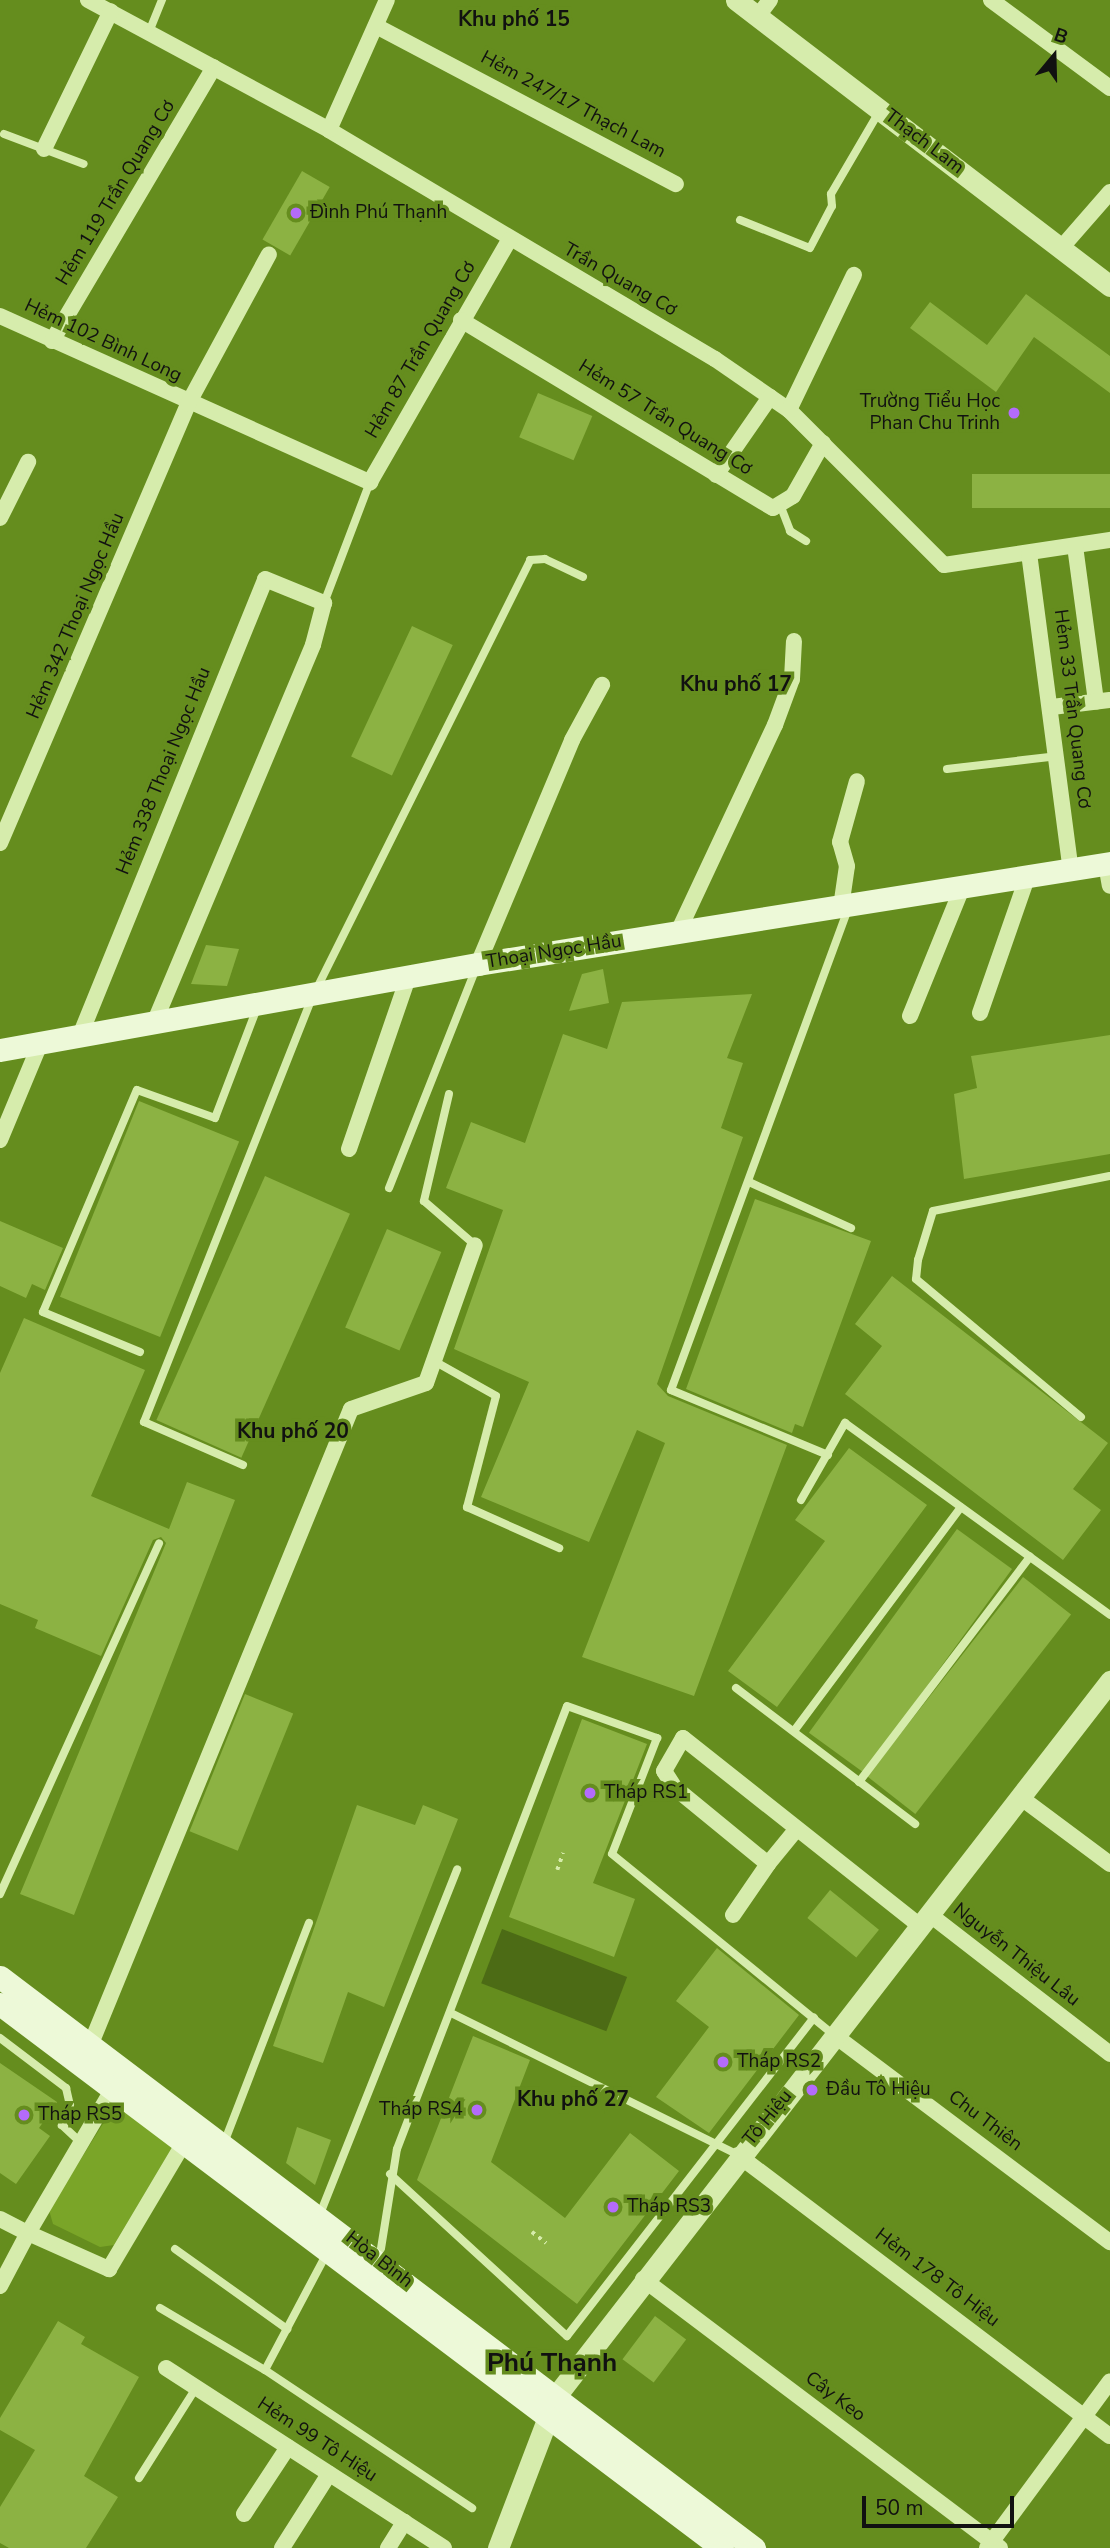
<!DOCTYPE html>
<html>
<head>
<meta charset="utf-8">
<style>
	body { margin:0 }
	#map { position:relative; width:1110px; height:2548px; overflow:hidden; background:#658d1e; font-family:"Nunito Sans",sans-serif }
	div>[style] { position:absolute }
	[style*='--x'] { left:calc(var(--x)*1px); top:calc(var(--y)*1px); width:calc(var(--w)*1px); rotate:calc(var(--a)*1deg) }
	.green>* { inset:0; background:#7aa528 }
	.water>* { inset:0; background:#4c6b15; transform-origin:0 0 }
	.building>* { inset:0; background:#8cb243; transform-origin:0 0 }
	.path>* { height:3.5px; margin-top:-1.75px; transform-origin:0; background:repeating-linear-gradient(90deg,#d6ecac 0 3.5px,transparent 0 8.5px) }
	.service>* { height:8px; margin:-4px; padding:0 4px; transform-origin:4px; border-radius:4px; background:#d6ecac }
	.minor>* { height:16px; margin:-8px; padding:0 8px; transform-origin:8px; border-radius:8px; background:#d6ecac }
	.tertiary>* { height:21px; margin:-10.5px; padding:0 10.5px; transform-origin:10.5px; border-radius:10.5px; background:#d6ecac }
	.secondary>* { height:23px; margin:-11.5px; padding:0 11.5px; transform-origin:11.5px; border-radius:11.5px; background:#edf9d8 }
	.dots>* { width:19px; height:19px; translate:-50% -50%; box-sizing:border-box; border:4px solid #658d1e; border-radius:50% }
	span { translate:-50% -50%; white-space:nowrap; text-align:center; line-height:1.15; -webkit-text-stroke:7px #658d1e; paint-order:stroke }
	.street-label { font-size:19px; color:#111 }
	.poi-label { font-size:19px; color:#111 }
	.left { translate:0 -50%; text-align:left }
	.right { translate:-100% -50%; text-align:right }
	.neighbourhood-label { font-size:21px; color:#111; font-weight:700 }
	.district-label { font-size:26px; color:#111; font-weight:700 }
	.north { position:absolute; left:1019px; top:21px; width:70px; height:70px; -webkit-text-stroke:5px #658d1e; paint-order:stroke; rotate:19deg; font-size:19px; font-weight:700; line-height:28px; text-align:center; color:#111 }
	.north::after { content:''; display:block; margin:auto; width:24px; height:32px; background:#111; clip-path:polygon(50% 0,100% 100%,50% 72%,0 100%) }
	.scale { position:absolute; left:862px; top:2496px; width:152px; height:32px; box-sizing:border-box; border:4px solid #111; border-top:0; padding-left:9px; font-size:21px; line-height:24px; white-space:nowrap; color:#111; -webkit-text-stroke:5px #658d1e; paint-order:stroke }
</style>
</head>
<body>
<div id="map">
	<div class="green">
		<i style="clip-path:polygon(116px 2103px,173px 2146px,114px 2245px,100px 2247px,53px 2224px,49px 2210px)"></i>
	</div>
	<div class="water">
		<i style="left:502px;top:1929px;width:134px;height:58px;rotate:21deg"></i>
	</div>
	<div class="building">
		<i style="left:302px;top:171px;width:32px;height:79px;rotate:30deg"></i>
		<i style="clip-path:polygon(1026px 294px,1110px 356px,1110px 393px,1034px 337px,996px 392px,910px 328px,930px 302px,987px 345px)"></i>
		<i style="left:538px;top:393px;width:59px;height:48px;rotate:23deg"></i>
		<i style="left:1110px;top:474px;width:34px;height:138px;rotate:90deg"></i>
		<i style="left:412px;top:626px;width:45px;height:144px;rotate:25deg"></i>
		<i style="clip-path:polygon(206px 945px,239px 949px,227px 986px,191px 984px)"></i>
		<i style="clip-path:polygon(603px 969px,609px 1003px,569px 1011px,582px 974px)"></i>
		<i style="clip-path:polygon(752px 994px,727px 1058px,743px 1063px,721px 1128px,743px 1137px,657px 1384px,668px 1396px,787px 1445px,694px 1696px,582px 1657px,665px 1443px,637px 1430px,589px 1542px,481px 1497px,529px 1382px,454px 1349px,503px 1210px,446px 1188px,471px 1122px,525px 1143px,563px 1034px,607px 1049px,622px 1002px)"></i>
		<i style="clip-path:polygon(1110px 1035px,1110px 1154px,964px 1179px,954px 1094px,977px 1088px,971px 1056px)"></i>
		<i style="left:139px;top:1101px;width:108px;height:211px;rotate:22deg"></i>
		<i style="left:265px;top:1176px;width:93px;height:267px;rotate:24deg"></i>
		<i style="clip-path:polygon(755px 1199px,871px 1241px,803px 1427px,795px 1424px,792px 1433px,686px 1389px)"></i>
		<i style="clip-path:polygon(0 1221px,63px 1248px,45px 1290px,32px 1284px,26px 1298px,0 1286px)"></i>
		<i style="left:387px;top:1229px;width:59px;height:107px;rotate:23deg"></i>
		<i style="clip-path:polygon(892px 1276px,1108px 1443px,1073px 1489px,1101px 1510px,1063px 1560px,845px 1394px,882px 1346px,855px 1324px)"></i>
		<i style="clip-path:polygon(24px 1318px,145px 1370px,91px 1496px,169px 1529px,187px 1482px,235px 1500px,74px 1915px,20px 1894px,166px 1543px,161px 1537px,153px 1540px,101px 1656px,35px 1628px,38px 1620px,0 1604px,0 1373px)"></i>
		<i style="clip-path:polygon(849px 1448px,927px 1505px,777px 1707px,728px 1671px,825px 1541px,795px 1520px)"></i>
		<i style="left:957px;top:1529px;width:68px;height:252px;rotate:36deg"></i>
		<i style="left:1023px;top:1577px;width:61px;height:253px;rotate:38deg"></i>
		<i style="left:245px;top:1694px;width:52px;height:148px;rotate:22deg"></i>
		<i style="clip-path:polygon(582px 1719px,647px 1744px,593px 1883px,635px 1899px,614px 1957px,509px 1917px)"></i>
		<i style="clip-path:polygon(357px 1805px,415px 1825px,423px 1805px,458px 1819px,384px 2007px,348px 1992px,323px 2063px,273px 2046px)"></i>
		<i style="left:830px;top:1890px;width:63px;height:36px;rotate:39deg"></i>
		<i style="clip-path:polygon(717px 1948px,799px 2015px,709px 2133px,656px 2097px,709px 2027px,676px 2001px)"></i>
		<i style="clip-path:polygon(473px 2036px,530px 2060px,491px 2162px,565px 2218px,630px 2133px,679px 2171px,577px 2304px,417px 2180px)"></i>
		<i style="clip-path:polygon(0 2063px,57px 2102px,39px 2128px,50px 2136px,16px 2184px,0 2173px)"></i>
		<i style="clip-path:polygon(297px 2127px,331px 2140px,315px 2185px,286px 2163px)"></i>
		<i style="left:655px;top:2316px;width:39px;height:54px;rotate:37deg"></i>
		<i style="clip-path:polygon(58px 2321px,85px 2337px,81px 2344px,139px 2377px,84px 2476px,118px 2497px,86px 2548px,9px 2548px,0 2543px,0 2507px,35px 2450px,0 2430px,0 2418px)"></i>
	</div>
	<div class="path">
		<i style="--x:557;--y:1870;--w:18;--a:-71"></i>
		<i style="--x:532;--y:2232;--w:18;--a:38"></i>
	</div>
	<div class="service">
		<i style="--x:149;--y:32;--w:35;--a:-68"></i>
		<i style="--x:4;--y:134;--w:85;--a:20.6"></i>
		<i style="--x:740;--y:220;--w:75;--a:21.8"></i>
		<i style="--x:810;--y:248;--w:47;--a:-62.4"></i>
		<i style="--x:832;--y:206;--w:12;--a:-95"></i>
		<i style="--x:831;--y:194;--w:95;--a:-59.7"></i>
		<i style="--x:781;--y:507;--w:26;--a:69"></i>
		<i style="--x:790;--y:531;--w:19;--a:32"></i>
		<i style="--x:324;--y:603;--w:129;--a:-69.2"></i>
		<i style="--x:947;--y:769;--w:112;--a:-6.7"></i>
		<i style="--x:449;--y:1094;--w:110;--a:103.2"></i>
		<i style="--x:424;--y:1201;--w:67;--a:40.8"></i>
		<i style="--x:749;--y:1182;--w:112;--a:24.3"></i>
		<i style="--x:389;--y:1188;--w:239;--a:-68.4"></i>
		<i style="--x:140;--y:1352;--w:105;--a:-157.6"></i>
		<i style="--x:43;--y:1312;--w:241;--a:-67.1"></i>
		<i style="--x:137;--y:1090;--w:83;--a:19.7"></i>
		<i style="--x:215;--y:1118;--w:118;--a:-69.1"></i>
		<i style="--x:434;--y:1361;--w:71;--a:29.4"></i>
		<i style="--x:496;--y:1396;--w:115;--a:104.6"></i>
		<i style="--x:467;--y:1507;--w:101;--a:24"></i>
		<i style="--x:1081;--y:1417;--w:215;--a:-140.1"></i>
		<i style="--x:916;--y:1279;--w:19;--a:-84"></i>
		<i style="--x:918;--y:1260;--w:51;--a:-73"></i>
		<i style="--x:933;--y:1211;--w:180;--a:-11.2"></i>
		<i style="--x:828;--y:1455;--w:170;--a:-157.5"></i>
		<i style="--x:671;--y:1390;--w:513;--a:-69.8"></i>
		<i style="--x:243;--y:1465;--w:108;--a:-156.5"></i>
		<i style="--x:144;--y:1422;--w:458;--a:-68.4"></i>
		<i style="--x:313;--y:996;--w:487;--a:-63.5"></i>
		<i style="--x:530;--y:560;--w:15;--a:-4"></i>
		<i style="--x:545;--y:559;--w:42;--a:25.3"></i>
		<i style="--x:801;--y:1500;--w:89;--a:-60.3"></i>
		<i style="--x:845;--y:1423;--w:327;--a:35.9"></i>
		<i style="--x:736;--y:1688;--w:225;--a:37.2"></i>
		<i style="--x:794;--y:1731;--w:279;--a:-53.3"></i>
		<i style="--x:859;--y:1782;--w:283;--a:-52.8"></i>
		<i style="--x:0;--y:1894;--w:385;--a:-65.6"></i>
		<i style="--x:451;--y:2013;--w:320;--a:26.3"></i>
		<i style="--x:0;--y:2038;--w:83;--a:37.1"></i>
		<i style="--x:66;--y:2088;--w:17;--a:77"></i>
		<i style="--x:70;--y:2105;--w:22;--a:112"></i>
		<i style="--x:62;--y:2125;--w:26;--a:43"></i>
		<i style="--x:224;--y:2143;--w:236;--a:-68.9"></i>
		<i style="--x:390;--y:2174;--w:240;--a:42.5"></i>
		<i style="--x:567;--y:2336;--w:403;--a:-52.2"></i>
		<i style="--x:320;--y:2214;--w:371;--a:-68.3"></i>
		<i style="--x:175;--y:2249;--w:138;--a:35.5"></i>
		<i style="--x:379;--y:2261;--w:113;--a:-80.9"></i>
		<i style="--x:397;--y:2149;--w:474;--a:-69"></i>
		<i style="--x:567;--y:1706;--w:96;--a:19.6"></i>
		<i style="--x:657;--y:1738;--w:124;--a:111.2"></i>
		<i style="--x:612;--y:1854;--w:286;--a:39.2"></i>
		<i style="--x:160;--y:2308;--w:122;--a:30.6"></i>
		<i style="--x:265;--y:2370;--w:132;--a:-62.1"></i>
		<i style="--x:265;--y:2370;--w:249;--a:33.7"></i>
		<i style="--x:139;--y:2478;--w:107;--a:-57.7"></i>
	</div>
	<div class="minor">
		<i style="--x:88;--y:0;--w:274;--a:28.3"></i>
		<i style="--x:329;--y:130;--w:449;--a:30.7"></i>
		<i style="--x:715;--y:359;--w:90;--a:34.6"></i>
		<i style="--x:789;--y:410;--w:219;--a:45"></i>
		<i style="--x:944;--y:565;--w:168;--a:-8.6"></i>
		<i style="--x:991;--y:0;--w:148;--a:36.5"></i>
		<i style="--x:758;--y:16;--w:20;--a:-53"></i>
		<i style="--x:376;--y:26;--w:339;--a:27.8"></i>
		<i style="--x:329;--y:130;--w:142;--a:-66"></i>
		<i style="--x:44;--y:149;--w:153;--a:-64.1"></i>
		<i style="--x:1062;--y:247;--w:73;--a:-48.9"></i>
		<i style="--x:0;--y:316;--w:406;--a:24.2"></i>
		<i style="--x:370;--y:482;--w:279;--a:-60.1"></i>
		<i style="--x:461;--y:320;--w:364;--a:31.1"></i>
		<i style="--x:773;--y:508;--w:23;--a:-31"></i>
		<i style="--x:793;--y:496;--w:61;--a:-60.5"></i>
		<i style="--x:52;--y:341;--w:318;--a:-59.4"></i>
		<i style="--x:789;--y:410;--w:150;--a:-64.3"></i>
		<i style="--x:716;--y:475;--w:95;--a:-55.3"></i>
		<i style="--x:0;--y:518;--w:63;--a:-63.4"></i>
		<i style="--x:1075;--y:546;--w:157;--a:82.3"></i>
		<i style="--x:1029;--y:553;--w:320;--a:82.5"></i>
		<i style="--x:1052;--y:707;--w:58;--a:-6.9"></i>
		<i style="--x:0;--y:843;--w:478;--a:-66.8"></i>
		<i style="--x:188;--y:404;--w:170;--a:-61.6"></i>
		<i style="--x:1106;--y:864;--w:22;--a:80"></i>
		<i style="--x:841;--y:907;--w:41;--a:-81.7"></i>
		<i style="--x:847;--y:866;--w:25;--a:-106"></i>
		<i style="--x:840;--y:842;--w:63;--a:-74.4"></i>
		<i style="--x:678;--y:932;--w:229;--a:-64.9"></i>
		<i style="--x:775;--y:725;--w:49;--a:-69.7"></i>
		<i style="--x:792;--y:679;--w:38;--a:-87"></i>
		<i style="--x:478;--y:964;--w:243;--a:-67.2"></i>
		<i style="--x:572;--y:740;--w:63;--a:-61.4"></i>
		<i style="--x:980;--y:1013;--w:143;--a:-70.8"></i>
		<i style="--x:910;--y:1016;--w:138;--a:-67.9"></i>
		<i style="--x:79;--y:1038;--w:495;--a:-67.9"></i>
		<i style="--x:265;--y:579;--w:64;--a:22.1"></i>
		<i style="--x:324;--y:603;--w:43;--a:104.7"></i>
		<i style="--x:313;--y:645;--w:413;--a:112.8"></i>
		<i style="--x:0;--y:1140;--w:104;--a:-67.4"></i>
		<i style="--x:349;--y:1149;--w:181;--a:-71"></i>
		<i style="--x:1020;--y:1797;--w:112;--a:36.7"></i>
		<i style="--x:795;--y:1831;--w:43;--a:129.3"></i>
		<i style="--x:768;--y:1864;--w:120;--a:-140.7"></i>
		<i style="--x:675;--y:1788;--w:20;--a:-123"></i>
		<i style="--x:664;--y:1771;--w:38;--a:-60"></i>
		<i style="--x:683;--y:1738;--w:303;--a:38.4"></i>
		<i style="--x:929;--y:1914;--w:229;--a:37.7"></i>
		<i style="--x:733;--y:1915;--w:62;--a:-55.5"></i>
		<i style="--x:834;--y:2035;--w:345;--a:36.9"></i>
		<i style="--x:90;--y:2046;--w:688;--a:-67.72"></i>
		<i style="--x:351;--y:1409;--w:79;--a:-19.1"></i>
		<i style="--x:426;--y:1383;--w:146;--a:-70.5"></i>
		<i style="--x:738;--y:2155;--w:466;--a:37.1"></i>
		<i style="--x:0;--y:2219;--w:31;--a:27"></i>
		<i style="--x:28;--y:2233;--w:169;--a:-59.5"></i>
		<i style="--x:643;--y:2279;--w:447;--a:37"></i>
		<i style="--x:0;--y:2286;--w:60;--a:-62.2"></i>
		<i style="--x:28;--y:2233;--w:89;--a:24"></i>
		<i style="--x:109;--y:2269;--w:157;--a:-59.3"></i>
		<i style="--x:166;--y:2368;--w:331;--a:32.9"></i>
		<i style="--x:244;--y:2514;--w:80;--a:-56.7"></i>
		<i style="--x:282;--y:2548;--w:88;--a:-57.6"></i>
		<i style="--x:388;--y:2548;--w:31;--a:-58"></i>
		<i style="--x:987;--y:2548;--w:207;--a:-53.6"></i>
	</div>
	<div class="tertiary">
		<i style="--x:736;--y:0;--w:471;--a:37.4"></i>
		<i style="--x:498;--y:2548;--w:163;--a:-69.1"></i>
		<i style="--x:556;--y:2396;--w:905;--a:-52.23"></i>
	</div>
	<div class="secondary">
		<i style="--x:0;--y:1050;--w:486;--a:-10.2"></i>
		<i style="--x:478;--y:964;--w:640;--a:-9.08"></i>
		<i style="--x:0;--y:1977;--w:946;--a:37.14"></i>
		<i style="--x:0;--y:2004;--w:904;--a:37"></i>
	</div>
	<div class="dots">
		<i style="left:296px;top:213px;background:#b46bfb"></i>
		<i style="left:1014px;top:413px;background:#b46bfb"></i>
		<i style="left:590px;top:1793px;background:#b46bfb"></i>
		<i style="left:723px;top:2062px;background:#b46bfb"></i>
		<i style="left:812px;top:2090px;background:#b46bfb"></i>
		<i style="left:477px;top:2110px;background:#b46bfb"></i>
		<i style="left:24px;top:2115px;background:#b46bfb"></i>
		<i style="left:613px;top:2207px;background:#b46bfb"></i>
	</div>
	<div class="street-label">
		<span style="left:573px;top:105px;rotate:28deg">Hẻm 247/17 Thạch Lam</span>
		<span style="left:924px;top:142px;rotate:37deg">Thạch Lam</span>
		<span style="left:116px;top:193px;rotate:-59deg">Hẻm 119 Trần Quang Cơ</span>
		<span style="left:620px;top:280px;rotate:30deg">Trần Quang Cơ</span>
		<span style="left:103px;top:341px;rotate:25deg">Hẻm 102 Bình Long</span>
		<span style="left:421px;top:350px;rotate:-60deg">Hẻm 87 Trần Quang Cơ</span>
		<span style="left:665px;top:418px;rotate:32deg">Hẻm 57 Trần Quang Cơ</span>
		<span style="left:76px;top:616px;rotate:-67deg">Hẻm 342 Thoại Ngọc Hầu</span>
		<span style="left:1072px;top:709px;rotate:83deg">Hẻm 33 Trần Quang Cơ</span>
		<span style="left:164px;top:771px;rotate:-68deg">Hẻm 338 Thoại Ngọc Hầu</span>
		<span style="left:554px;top:952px;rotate:-9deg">Thoại Ngọc Hầu</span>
		<span style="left:1016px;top:1955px;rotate:38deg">Nguyễn Thiệu Lâu</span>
		<span style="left:768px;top:2118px;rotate:-51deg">Tô Hiệu</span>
		<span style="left:985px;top:2121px;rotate:37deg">Chu Thiên</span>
		<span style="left:379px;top:2260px;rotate:38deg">Hòa Bình</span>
		<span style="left:937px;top:2278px;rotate:37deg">Hẻm 178 Tô Hiệu</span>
		<span style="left:835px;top:2397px;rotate:37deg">Cây Keo</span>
		<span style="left:317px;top:2440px;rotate:33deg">Hẻm 99 Tô Hiệu</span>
	</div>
	<div class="poi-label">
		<span class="left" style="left:310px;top:213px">Đình Phú Thạnh</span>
		<span class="right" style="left:1000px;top:413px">Trường Tiểu Học<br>Phan Chu Trinh</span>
		<span class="left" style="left:604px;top:1793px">Tháp RS1</span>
		<span class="left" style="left:737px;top:2062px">Tháp RS2</span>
		<span class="left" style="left:826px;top:2090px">Đầu Tô Hiệu</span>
		<span class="right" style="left:463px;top:2110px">Tháp RS4</span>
		<span class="left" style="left:38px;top:2115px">Tháp RS5</span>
		<span class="left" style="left:627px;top:2207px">Tháp RS3</span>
	</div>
	<div class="neighbourhood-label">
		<span style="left:514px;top:19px">Khu phố 15</span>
		<span style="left:736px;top:684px">Khu phố 17</span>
		<span style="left:293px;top:1431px">Khu phố 20</span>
		<span style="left:573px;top:2099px">Khu phố 27</span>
	</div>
	<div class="district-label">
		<span style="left:552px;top:2363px">Phú Thạnh</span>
	</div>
	<div class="north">B</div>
	<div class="scale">50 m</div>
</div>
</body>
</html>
